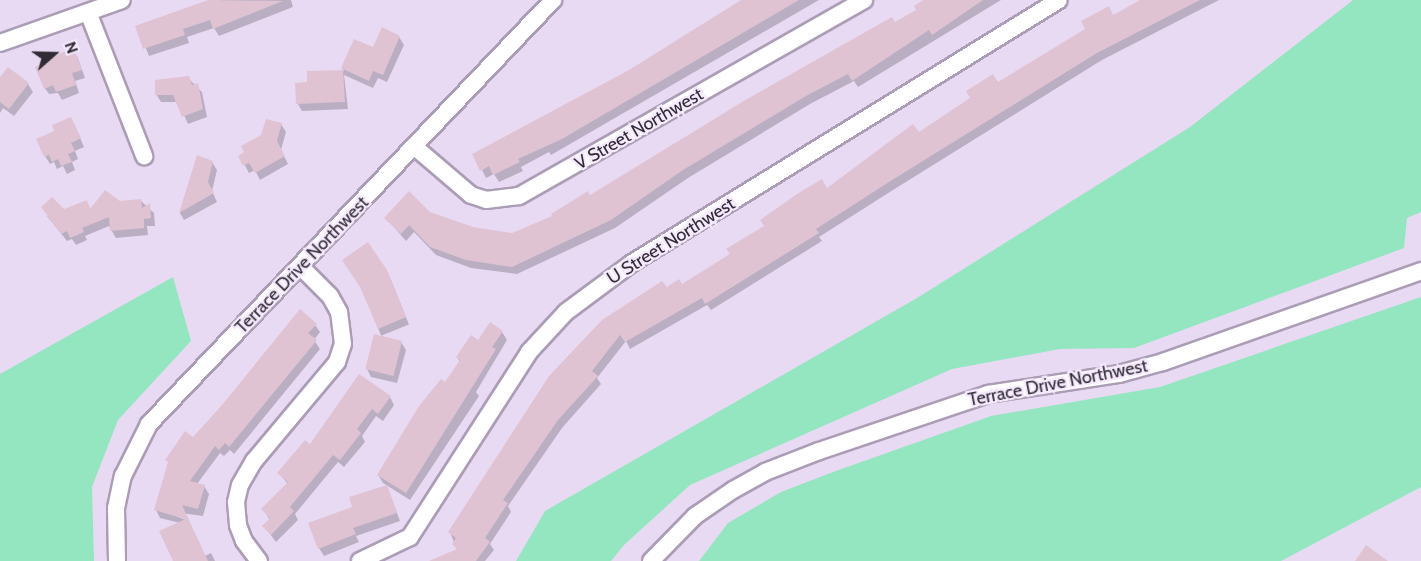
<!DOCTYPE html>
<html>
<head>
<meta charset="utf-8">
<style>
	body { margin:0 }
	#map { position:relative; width:1421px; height:561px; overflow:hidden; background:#e9daf4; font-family:Cabin,sans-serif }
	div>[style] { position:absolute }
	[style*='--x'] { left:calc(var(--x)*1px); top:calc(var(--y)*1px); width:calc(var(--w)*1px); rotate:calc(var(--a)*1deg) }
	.green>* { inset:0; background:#94e6c1 }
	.shadow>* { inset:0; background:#0003; transform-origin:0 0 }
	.building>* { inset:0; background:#dfc3d3; transform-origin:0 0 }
	.roads { filter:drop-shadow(2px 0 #ab9db5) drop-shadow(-2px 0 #ab9db5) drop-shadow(0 2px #ab9db5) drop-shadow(0 -2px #ab9db5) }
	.minor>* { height:16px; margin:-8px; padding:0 8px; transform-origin:8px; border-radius:8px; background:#fff }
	span { translate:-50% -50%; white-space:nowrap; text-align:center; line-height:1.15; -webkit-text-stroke:4.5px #f5e9fd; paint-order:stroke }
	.street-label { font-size:18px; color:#302b34 }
	.north { position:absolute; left:24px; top:24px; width:60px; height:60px; -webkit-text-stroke:4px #f5e9fd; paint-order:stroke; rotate:70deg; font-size:16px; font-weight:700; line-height:24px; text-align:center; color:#302b34 }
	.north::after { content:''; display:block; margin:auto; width:21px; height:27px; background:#302b34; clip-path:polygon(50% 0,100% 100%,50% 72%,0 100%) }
</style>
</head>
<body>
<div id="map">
	<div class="green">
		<i style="clip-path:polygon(1353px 0,1421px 0,1421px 212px,1407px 218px,1404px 248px,1134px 348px,1060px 349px,952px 369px,690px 485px,624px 545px,611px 561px,516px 561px,545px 511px,917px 298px,1190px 127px)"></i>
		<i style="clip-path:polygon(173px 277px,191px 341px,118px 420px,92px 487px,94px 561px,0 561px,0 374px)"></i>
		<i style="clip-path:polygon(1421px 297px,1421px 487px,1281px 561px,699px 561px,728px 523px,781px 492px,833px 472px,991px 416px,1160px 387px)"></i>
	</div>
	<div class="shadow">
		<i style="clip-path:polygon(220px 0,291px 0,293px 7px,219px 36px,214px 28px,187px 37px,189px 43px,149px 56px,137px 27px)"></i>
		<i style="clip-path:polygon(748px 0,819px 0,551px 155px,549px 152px,521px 167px,523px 171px,499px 182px,494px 174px,486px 178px,482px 170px,630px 72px)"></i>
		<i style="clip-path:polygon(926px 0,1001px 0,858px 87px,854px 81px,810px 104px,688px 178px,615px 228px,517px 274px,471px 268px,436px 255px,414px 232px,406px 241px,386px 218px,430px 213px,473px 229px,512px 235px,554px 217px,895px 24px,918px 10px)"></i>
		<i style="clip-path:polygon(1143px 0,1219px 0,1102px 60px,893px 190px,819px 237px,822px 241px,711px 310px,707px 305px,630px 349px,626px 341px,597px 378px,601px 384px,562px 428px,508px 506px,511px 512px,490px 544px,494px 550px,485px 561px,433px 561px,457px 550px,450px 532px,549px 379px,666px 289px,682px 286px,827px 190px)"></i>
		<i style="clip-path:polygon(399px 37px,404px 45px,387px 82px,378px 78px,373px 88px,344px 75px,348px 109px,302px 111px,298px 104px,309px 84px,309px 73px,344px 71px,342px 68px)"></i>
		<i style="clip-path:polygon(77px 56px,85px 78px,75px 81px,79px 93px,62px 100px,58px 93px,49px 94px,44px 87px)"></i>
		<i style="clip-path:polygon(188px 78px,202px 92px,207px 117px,188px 124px,178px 102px,161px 102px,156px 94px)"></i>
		<i style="clip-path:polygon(0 80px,28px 84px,33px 92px,14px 116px,3px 108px,0 113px)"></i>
		<i style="clip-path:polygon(281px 124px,286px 132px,281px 150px,288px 164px,260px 180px,255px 170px,249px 173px,240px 156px)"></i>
		<i style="clip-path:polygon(75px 126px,84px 147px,75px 151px,78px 159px,72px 162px,75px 170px,67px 174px,63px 166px,57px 169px,54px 162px,50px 164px,45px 156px)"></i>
		<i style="clip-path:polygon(198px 157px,212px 162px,217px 170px,212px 191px,217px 202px,184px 220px,180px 213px)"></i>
		<i style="clip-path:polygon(141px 201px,154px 213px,155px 226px,147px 226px,148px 235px,116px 238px,109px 226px,85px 236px,87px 240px,76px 245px,72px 239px,67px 241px,47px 216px,86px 202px,91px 210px)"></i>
		<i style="left:391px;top:280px;width:48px;height:30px;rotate:68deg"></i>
		<i style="clip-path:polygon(315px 325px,320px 332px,314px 340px,320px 349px,234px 454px,230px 450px,224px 456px,220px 453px,197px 484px,204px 486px,209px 494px,203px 516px,160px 510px,189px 521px,205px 556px,211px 553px,215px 561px,174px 561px,180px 523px,160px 518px,156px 510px,194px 439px)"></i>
		<i style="clip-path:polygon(502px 332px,507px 340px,476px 392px,479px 396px,410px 500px,383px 483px,378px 475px,460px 362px,457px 357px,479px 342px)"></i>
		<i style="clip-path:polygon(401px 342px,406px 350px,397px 383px,371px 377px,367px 369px)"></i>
		<i style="clip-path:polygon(360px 376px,390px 397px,394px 405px,383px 421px,376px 416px,362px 436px,365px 442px,344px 467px,338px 462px,295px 514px,298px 520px,276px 542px,264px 526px,270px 520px,263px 509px,288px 484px,279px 473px,310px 446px)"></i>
		<i style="clip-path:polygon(387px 486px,400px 521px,356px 536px,359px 542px,324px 556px,319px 548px,354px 507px)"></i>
	</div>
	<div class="building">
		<i style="clip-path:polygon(208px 0,283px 1px,213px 29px,210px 20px,183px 29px,185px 35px,143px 49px,135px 26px)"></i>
		<i style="clip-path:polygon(741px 0,799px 0,562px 139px,518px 159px,520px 162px,493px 175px,489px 166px,480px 171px,472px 154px,629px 70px)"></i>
		<i style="clip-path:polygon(923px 0,983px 0,932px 35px,929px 30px,852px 81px,848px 74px,806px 96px,683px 170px,611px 220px,512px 267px,466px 260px,430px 247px,409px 225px,401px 234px,384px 218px,409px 191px,430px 212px,473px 227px,512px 233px,552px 216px,551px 214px,588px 191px,590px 195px,747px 99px,892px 17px,895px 22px,916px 10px,914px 6px)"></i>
		<i style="clip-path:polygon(1140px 0,1200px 0,1097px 53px,889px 182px,816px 229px,819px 233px,705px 304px,702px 298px,625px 342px,620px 335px,592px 371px,598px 376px,558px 420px,503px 500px,508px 503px,485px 538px,490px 542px,476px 561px,429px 561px,457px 549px,452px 544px,456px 538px,448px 532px,549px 376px,602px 320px,662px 281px,667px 287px,679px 279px,682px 284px,730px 254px,726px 249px,764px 226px,760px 220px,800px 192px,822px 179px,827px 188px,913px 124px,919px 132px,970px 98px,966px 91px,993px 74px,998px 82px,1085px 29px,1081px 21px,1109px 6px,1113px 15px)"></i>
		<i style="clip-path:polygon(382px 27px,400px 36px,383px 75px,373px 71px,369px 81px,341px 68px,354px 39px,373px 47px)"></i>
		<i style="clip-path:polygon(73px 47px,82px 70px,72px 73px,76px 85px,56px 92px,53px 85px,44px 89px,35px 67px)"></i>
		<i style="clip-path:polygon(8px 67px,29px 83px,9px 109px,0 102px,0 77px)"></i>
		<i style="clip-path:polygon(343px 70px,345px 102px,296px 104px,295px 83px,307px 82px,307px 71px)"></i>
		<i style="clip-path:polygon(189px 76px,192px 85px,198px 83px,203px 109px,182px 117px,173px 95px,155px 95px,155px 80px)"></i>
		<i style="clip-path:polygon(71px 117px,81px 138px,71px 143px,75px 151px,68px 154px,72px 162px,61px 166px,58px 159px,52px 162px,49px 155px,44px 157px,36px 139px,54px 131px,52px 125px)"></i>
		<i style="clip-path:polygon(266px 119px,282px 123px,277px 141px,285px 156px,255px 173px,249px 163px,243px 166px,238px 156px,244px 152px,241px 146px,261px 135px)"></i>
		<i style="clip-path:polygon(197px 155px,213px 161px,208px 182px,214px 193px,179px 213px)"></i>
		<i style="clip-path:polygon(105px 190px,120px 201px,141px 199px,142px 208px,150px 203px,151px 218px,144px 219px,144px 228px,110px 231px,109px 217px,82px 228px,84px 232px,70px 238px,67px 231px,61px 234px,41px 207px,52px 197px,64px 209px,87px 200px,90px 209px)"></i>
		<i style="clip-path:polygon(368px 242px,387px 270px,406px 317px,378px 329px,360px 287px,342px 260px)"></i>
		<i style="clip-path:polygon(300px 309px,317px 324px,308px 333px,317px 340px,229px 447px,225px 443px,219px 450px,215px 446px,190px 481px,205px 485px,198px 509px,182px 505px,208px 561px,173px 561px,159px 531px,186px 519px,154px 510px,168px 462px,165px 460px,185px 431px,193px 437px,222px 405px)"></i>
		<i style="clip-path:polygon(490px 322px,503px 331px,492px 347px,496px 349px,406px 493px,377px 475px,419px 406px,441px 379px,445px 382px,460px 360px,456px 357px,471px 335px,478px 340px)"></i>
		<i style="left:374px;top:334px;width:29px;height:36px;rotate:14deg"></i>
		<i style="clip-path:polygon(359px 374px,391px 396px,378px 414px,372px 409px,357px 429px,361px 433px,340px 460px,333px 455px,290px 507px,294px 511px,271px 535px,262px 526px,270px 518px,261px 509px,288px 482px,277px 473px,305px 440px,310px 444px)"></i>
		<i style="clip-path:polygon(387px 485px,397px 513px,353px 528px,356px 534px,318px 549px,308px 523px,352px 507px,349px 497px)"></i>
		<i style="clip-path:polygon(1366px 545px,1388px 561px,1355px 561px)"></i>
	</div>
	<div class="roads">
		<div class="minor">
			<i style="--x:88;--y:12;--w:155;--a:68.7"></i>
			<i style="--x:0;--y:43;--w:129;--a:-19.4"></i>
			<i style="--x:416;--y:148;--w:72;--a:40.5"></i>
			<i style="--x:471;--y:195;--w:16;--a:18"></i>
			<i style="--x:486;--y:200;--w:33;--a:-7"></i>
			<i style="--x:519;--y:196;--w:397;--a:-29.6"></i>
			<i style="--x:117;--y:561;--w:53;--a:-91.1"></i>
			<i style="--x:116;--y:508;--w:33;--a:-78"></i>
			<i style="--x:123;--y:476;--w:58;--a:-63.4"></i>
			<i style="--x:149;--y:424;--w:586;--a:-46.38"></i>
			<i style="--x:259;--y:561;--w:25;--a:-127"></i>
			<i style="--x:244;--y:541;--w:17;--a:-111"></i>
			<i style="--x:238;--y:525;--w:23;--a:-95"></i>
			<i style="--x:236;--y:502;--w:17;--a:-77"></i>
			<i style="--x:240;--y:485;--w:28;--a:-60"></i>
			<i style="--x:254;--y:461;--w:129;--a:-50"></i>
			<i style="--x:337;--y:362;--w:19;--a:-72"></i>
			<i style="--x:343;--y:344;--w:32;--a:-97"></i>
			<i style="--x:339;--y:312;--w:18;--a:-119"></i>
			<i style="--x:330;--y:296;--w:41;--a:-135"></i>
			<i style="--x:360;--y:561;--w:55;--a:-25.6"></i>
			<i style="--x:410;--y:537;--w:220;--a:-57.2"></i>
			<i style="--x:529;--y:352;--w:54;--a:-47.2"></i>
			<i style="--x:566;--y:312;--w:82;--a:-36.6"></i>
			<i style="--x:632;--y:263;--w:501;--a:-31.63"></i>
			<i style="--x:651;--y:561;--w:63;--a:-45.6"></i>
			<i style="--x:695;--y:516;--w:46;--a:-34.4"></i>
			<i style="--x:733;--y:490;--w:37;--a:-29"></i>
			<i style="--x:765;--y:472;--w:58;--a:-21.3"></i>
			<i style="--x:819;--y:451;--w:178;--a:-18.6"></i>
			<i style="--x:988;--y:394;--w:133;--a:-8.7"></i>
			<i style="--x:1119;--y:374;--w:46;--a:-15.3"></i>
			<i style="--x:1163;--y:362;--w:274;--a:-19.4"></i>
		</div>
	</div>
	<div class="street-label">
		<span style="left:639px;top:129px;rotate:-30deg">V Street Northwest</span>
		<span style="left:671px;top:241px;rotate:-32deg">U Street Northwest</span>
		<span style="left:302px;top:265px;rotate:-46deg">Terrace Drive Northwest</span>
		<span style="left:1058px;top:383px;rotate:-11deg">Terrace Drive Northwest</span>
	</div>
	<div class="north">N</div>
</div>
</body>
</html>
